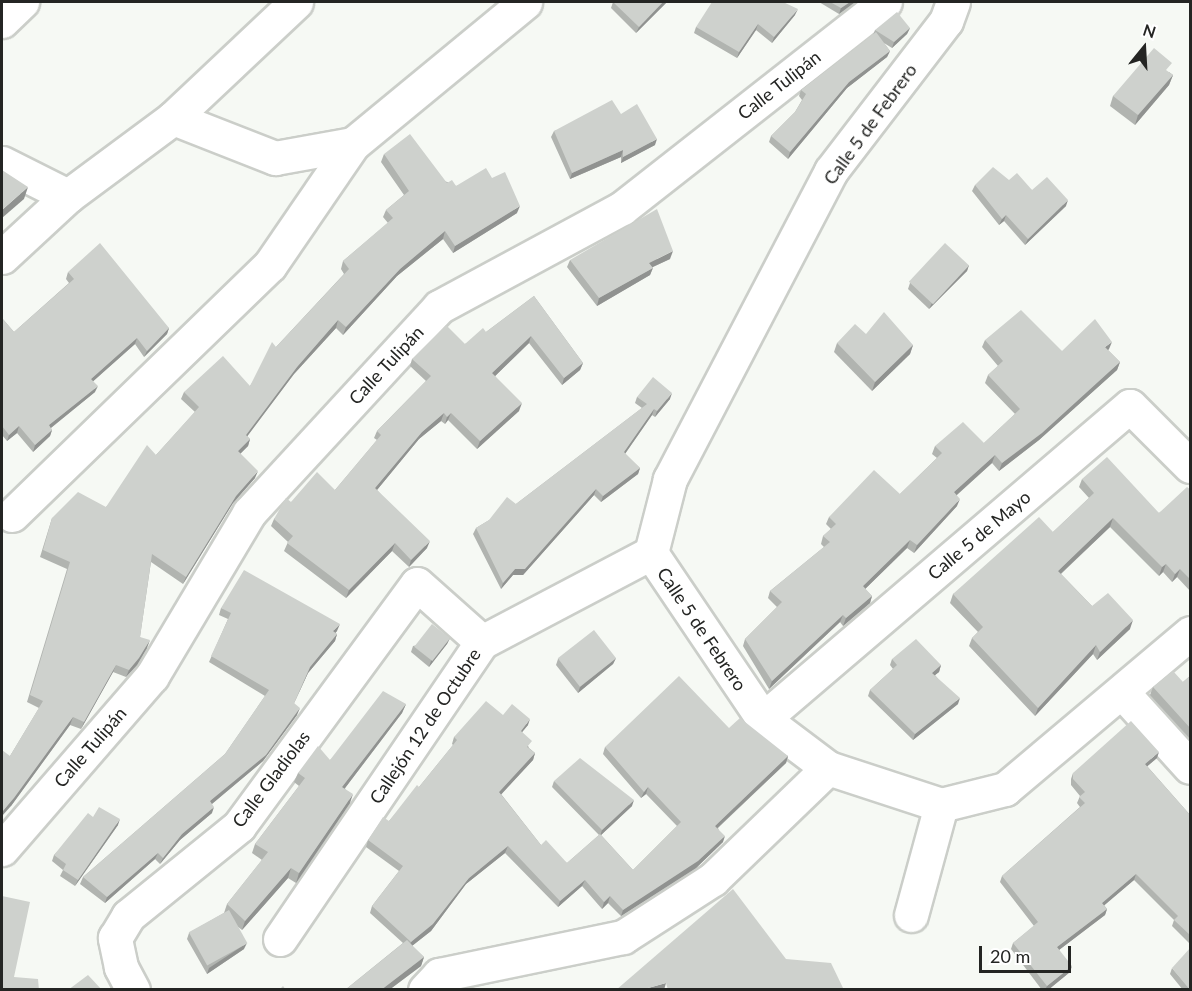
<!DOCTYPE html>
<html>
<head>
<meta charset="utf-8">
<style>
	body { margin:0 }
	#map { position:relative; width:1192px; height:991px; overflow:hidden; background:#f6f9f4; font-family:Lato,sans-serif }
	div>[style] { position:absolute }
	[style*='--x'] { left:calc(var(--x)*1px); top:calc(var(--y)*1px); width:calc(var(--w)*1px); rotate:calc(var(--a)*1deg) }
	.roads { filter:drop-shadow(2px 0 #cbcec9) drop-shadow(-2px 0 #cbcec9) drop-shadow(0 2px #cbcec9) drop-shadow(0 -2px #cbcec9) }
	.minor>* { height:33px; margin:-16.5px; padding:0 16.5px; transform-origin:16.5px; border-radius:16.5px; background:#fff }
	.wall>* { inset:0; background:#b1b4b0 }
	.shaded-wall>* { inset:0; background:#909290 }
	.building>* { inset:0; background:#ced1cd; transform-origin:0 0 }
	span { translate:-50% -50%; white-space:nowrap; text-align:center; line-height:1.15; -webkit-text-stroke:6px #fff; paint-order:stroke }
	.street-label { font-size:18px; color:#242523 }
	.frame { position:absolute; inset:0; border:3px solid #242523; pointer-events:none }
	.north { position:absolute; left:1114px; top:18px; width:60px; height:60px; -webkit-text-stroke:4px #fff; paint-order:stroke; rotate:18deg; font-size:16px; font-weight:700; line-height:24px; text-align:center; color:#242523 }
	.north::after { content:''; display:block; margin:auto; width:21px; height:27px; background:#242523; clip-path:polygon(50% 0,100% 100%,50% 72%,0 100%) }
	.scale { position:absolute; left:979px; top:946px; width:92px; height:27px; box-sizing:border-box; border:3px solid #242523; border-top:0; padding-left:8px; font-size:18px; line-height:21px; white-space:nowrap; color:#242523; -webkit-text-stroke:4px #fff; paint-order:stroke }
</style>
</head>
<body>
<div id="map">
	<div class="roads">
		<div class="minor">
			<i style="--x:953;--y:2;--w:20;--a:110"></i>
			<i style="--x:946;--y:21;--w:189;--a:127.5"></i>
			<i style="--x:831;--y:171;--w:348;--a:117.6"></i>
			<i style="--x:670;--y:479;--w:76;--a:104.4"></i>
			<i style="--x:651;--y:553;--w:200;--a:56"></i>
			<i style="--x:763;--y:719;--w:81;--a:37"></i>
			<i style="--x:828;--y:768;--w:119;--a:18.1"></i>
			<i style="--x:941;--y:805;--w:66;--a:-14"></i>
			<i style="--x:1005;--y:789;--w:242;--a:-40.1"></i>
			<i style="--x:2;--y:21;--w:28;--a:-44"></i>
			<i style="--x:173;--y:118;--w:110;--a:21.4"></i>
			<i style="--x:275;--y:158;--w:79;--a:-10.2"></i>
			<i style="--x:2;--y:163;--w:74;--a:26.6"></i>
			<i style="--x:2;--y:257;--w:90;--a:-42.7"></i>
			<i style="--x:68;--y:196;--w:131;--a:-36.6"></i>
			<i style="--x:173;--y:118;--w:169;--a:-43.3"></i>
			<i style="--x:12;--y:515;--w:359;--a:-44.1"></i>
			<i style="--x:270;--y:265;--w:147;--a:-55.6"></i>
			<i style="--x:353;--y:144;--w:223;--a:-39.5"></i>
			<i style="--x:1122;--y:692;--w:101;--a:47.8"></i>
			<i style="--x:763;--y:719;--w:482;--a:-40.5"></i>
			<i style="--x:1130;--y:406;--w:85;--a:45"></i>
			<i style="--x:2;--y:849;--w:229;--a:-49.1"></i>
			<i style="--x:152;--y:676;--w:190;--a:-59.2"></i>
			<i style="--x:249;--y:513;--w:280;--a:-47.3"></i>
			<i style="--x:439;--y:307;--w:208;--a:-28.4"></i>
			<i style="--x:622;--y:208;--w:334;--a:-38.1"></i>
			<i style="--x:911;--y:915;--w:114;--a:-74.7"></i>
			<i style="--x:280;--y:939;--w:359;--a:-55.8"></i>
			<i style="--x:482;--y:642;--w:191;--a:-27.8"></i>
			<i style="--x:133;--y:990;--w:26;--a:-118"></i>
			<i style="--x:121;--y:967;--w:30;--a:-102"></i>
			<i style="--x:115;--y:938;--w:26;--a:-59"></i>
			<i style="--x:128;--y:916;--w:143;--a:-39"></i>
			<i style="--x:239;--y:826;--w:300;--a:-53.7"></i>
			<i style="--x:417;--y:584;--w:87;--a:41.7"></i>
			<i style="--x:425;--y:990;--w:21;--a:-47"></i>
			<i style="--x:439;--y:975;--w:188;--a:-11.7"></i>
			<i style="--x:623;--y:937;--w:107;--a:-32.8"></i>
			<i style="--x:713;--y:879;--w:160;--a:-44"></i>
		</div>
	</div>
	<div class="wall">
		<i style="clip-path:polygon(613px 2px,667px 2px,636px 33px,611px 8px)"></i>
		<i style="clip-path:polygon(819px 2px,855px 2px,839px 14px)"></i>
		<i style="clip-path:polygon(795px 15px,772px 43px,756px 30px,737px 58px,694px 33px,696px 27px)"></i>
		<i style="clip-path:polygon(910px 28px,907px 34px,892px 48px,884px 43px,890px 51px,887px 57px,847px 88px,788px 159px,769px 142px,771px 136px,795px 112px,802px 100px,799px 96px,801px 90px,873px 35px,875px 30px)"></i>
		<i style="clip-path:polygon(1169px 72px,1173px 75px,1169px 85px,1135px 125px,1110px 106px,1113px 96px)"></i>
		<i style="clip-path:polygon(621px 114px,655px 145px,621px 163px,621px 157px,570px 179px,551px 137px,554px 131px)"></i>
		<i style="clip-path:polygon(384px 154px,456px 186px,492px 178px,517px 213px,453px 253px,443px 239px,397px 276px,343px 335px,336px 328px,294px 374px,247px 436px,250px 439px,248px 446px,240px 454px,255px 478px,233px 503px,183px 584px,151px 562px,140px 637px,147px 648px,137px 665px,126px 677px,113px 672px,81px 729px,70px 725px,11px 806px,10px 756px,39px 708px,27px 702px,67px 569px,40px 557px,52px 518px,106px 507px,156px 455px,195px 412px,181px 399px,184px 392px,250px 386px,276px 347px,344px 274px,341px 269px,343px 261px,388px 223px,383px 217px,386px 210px,404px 195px,381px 162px)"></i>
		<i style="clip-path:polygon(1009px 180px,1032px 190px,1066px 206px,1025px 245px,1004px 221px,999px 225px,972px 191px,975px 185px)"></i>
		<i style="clip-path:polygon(670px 259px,653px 267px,650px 275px,597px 306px,567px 267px,570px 260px)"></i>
		<i style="clip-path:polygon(969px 265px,967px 271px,929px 309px,908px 289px,910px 283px)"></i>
		<i style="clip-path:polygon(68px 272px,169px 328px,167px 334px,144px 357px,135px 344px,93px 381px,95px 392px,51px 428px,52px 430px,50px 436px,33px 452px,17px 433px,7px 441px,2px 435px,2px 318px,14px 332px,69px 283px,66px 279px)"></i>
		<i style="clip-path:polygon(534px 296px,583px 363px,580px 370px,562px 385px,529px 343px,495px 376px,519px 411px,477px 449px,448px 420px,445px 424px,441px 421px,419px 439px,377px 490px,427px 548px,409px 567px,392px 551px,346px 598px,284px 551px,288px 542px,271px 526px,274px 519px,291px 502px,335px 490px,377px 440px,374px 438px,377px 431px,426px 381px,410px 366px,412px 359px,465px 344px,486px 332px)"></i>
		<i style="clip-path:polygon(866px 334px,913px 345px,910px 354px,872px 391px,834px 352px,837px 343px)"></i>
		<i style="clip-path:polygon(985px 340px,1062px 351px,1109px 349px,1108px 350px,1120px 362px,1117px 370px,1039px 440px,999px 471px,992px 463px,957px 495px,957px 506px,914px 553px,907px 548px,865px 589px,872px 596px,870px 603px,843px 626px,840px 622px,769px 689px,743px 646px,745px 639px,777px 607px,768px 598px,770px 591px,824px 547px,821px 544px,823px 536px,831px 529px,826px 524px,829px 517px,900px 494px,937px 458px,932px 454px,935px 446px,984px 443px,1015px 414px,985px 383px,988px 375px,998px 366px,982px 347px)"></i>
		<i style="clip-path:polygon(637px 397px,670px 399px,655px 417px,652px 415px,625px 454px,640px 468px,638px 474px,601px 502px,594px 495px,523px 575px,513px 575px,501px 589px,473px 534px,476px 528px,516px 504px,642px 408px,635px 403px)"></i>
		<i style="clip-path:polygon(1082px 479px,1159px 513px,1191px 490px,1191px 592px,1177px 577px,1172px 582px,1163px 572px,1159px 576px,1110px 527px,1061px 574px,1092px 606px,1130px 629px,1097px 660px,1093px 654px,1035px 716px,969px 646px,972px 638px,978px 632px,950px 603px,953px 594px,1053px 532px,1089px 498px,1079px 487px)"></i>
		<i style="clip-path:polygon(221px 608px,337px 631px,335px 633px,337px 634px,335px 641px,308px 673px,294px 703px,297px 715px,263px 761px,212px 804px,212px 813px,180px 840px,160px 864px,155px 859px,105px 903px,80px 884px,83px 877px,225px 754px,265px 696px,209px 662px,228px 619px,219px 615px)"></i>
		<i style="clip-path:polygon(450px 638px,447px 644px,429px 667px,411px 652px,413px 646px)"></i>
		<i style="clip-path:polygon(616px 658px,613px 664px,578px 693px,556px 665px,558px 659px)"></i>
		<i style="clip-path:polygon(892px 659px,941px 665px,939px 672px,935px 675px,958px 704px,913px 740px,868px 696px,870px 690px,893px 669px,890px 665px)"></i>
		<i style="clip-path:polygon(1191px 675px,1191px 740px,1150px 695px,1153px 687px,1183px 682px)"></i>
		<i style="clip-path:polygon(406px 704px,402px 713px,345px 788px,350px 803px,296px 883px,288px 878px,242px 930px,237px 926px,244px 949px,207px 974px,187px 939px,189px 933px,224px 913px,227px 904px,262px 860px,252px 853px,255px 844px,299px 786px,294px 782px,298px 773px,330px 760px)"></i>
		<i style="clip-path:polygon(503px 715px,528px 725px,522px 732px,529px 748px,535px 753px,533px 760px,501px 794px,541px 845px,567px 863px,599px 835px,552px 787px,554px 781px,632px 806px,601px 835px,633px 870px,677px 826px,646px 794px,641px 798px,603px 754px,605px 747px,729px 728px,788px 756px,786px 763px,718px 828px,723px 842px,696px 868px,621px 916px,608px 903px,602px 909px,582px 886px,558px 907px,505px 853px,466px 884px,431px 931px,412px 946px,424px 957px,421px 966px,389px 990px,345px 990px,403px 943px,370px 913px,372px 906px,399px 871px,366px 847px,368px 840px,389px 821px,419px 787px,453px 745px,452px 744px,454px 737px)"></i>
		<i style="clip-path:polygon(1157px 758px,1147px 766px,1191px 816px,1191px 945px,1172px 926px,1174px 920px,1134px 880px,1104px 905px,1107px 909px,1105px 915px,1059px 950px,1070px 972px,1048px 990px,1042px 990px,1011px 949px,1013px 943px,1034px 926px,1000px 882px,1002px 876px,1080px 807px,1077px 803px,1080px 796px,1071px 785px,1071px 779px,1073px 773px)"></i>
		<i style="clip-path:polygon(93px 817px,118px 825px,75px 886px,60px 876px,63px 870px,52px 861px,54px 855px)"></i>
		<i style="clip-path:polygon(1172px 968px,1191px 990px,1183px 990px,1170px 974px)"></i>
	</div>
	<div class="shaded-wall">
		<i style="clip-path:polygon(663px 2px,667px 2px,636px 33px,639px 27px)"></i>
		<i style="clip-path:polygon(850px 2px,855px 2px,839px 14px,841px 8px)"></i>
		<i style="clip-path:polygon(798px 9px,795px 15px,772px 43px,774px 37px)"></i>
		<i style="clip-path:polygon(758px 24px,756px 30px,737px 58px,739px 52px)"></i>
		<i style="clip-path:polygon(910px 28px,907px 34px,892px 48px,894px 42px)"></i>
		<i style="clip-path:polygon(890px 51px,887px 57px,847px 88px,788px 159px,790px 152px,849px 82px)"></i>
		<i style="clip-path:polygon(1173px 75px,1169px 85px,1135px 125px,1138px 115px)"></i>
		<i style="clip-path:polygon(657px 139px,655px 145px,621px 163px,623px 157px)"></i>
		<i style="clip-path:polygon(623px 150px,621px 157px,570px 179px,572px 173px)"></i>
		<i style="clip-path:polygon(28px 187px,24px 199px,2px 218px,2px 210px)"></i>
		<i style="clip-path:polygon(1068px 200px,1066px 206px,1025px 245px,1028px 239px)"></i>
		<i style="clip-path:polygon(520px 206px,517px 213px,453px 253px,455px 246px)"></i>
		<i style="clip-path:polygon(1006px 215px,1004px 221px,999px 225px,1002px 219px)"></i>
		<i style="clip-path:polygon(445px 231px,443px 239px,397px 276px,343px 335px,346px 327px,400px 269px)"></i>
		<i style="clip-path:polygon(673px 251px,670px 259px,646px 270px,649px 263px)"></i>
		<i style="clip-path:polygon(969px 265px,967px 271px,929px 309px,932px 303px)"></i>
		<i style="clip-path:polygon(653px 268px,650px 275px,597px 306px,599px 298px)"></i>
		<i style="clip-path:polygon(338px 320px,336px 328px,294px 374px,243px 442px,246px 435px,297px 367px)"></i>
		<i style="clip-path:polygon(169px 328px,167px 334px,144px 357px,147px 351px)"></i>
		<i style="clip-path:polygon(531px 336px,529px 343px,490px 381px,492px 373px)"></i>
		<i style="clip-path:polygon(137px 338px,135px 344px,89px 385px,91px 379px)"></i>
		<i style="clip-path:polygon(1112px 342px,1109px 349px,1102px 355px,1105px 347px)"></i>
		<i style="clip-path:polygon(913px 345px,910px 354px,872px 391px,875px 382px)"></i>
		<i style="clip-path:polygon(1120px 362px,1117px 370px,1039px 440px,999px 471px,1002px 463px)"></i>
		<i style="clip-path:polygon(583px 363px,580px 370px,562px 385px,564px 378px)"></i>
		<i style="clip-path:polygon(98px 386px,95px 392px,47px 431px,49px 425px)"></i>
		<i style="clip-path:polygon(672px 393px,670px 399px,655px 417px,657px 411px)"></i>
		<i style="clip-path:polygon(522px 403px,519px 411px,477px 449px,480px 441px)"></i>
		<i style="clip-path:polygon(654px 409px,652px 415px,622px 458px,624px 452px)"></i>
		<i style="clip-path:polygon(444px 413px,441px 421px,419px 439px,372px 496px,375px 488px,422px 432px)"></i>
		<i style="clip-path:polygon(451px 413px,448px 420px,445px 424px,447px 417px)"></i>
		<i style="clip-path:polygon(19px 426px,17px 433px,7px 441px,9px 435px)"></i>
		<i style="clip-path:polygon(52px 430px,50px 436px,33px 452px,35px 445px)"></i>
		<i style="clip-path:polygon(250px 439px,248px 446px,235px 459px,238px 451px)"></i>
		<i style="clip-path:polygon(995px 455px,992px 463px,951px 500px,954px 492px)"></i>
		<i style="clip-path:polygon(640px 468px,638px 474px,601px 502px,603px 496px)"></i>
		<i style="clip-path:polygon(258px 471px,255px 478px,233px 503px,183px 584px,186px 577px,236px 496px)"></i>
		<i style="clip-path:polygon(596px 489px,594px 495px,523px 575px,513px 575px,501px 589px,503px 583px,515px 569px)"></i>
		<i style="clip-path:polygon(960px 499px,957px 506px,914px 553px,917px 545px)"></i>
		<i style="clip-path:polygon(1113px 518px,1110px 527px,1055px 579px,1058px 571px)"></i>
		<i style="clip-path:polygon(910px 540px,907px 548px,860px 594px,863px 586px)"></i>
		<i style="clip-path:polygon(430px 541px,427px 548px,409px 567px,411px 560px)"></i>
		<i style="clip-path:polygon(395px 543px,392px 551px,346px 598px,349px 590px)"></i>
		<i style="clip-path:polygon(1166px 564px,1163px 572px,1159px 576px,1162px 567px)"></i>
		<i style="clip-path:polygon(1180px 569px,1177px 577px,1172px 582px,1175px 574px)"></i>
		<i style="clip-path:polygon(872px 596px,870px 603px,843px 626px,846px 618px)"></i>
		<i style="clip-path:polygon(843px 615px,840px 622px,769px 689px,772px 681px)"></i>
		<i style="clip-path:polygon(1133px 620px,1130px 629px,1097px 660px,1100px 652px)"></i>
		<i style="clip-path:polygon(340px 624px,337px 631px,331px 638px,333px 631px)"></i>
		<i style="clip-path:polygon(337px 634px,335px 641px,308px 673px,291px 710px,310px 667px)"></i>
		<i style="clip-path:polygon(450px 638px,447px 644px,429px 667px,431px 661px)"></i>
		<i style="clip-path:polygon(150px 640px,147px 648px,137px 665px,126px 677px,129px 670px)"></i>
		<i style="clip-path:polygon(1096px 645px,1093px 654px,1035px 716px,1038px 708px)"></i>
		<i style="clip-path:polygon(616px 658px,613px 664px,578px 693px,580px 687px)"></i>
		<i style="clip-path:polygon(116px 665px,113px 672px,81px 729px,84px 722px)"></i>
		<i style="clip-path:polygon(941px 665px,939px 672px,930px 679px,932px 673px)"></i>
		<i style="clip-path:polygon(960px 698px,958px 704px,913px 740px,915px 734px)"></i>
		<i style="clip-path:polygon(406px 704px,402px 713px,339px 796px,342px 787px)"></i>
		<i style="clip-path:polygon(300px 708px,297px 715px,263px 761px,207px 808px,210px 801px)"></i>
		<i style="clip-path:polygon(73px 717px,70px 725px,11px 806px,2px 816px,2px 812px)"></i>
		<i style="clip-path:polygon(530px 719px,528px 725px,518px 737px,521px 731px)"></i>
		<i style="clip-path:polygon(1159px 752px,1157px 758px,1143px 770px,1145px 764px)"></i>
		<i style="clip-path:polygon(535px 753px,533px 760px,497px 799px,499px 792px)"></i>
		<i style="clip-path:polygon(788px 756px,786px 763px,713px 832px,715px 826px)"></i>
		<i style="clip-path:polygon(648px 787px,646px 794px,641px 798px,644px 792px)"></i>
		<i style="clip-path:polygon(353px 794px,350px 803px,296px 883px,299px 873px)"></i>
		<i style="clip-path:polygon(634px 800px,632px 806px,600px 836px,602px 830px)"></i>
		<i style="clip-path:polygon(214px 807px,212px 813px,180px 840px,160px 864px,163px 858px,182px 834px)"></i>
		<i style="clip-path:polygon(120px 819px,118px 825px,75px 886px,78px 880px)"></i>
		<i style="clip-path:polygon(725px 836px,723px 842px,696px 868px,621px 916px,623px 910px)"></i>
		<i style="clip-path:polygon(508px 846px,505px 853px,466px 884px,431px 931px,408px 949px,411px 942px,469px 878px)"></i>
		<i style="clip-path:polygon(158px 853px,155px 859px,105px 903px,107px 897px)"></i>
		<i style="clip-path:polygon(291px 868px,288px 878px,242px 930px,245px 921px)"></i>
		<i style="clip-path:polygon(1136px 874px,1134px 880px,1100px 909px,1102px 903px)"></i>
		<i style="clip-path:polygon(585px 880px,582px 886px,558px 907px,560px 901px)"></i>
		<i style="clip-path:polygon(610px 896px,608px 903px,602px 909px,604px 902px)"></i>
		<i style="clip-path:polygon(1107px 909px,1105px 915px,1055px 953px,1057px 947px)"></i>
		<i style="clip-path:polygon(247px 943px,244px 949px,207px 974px,209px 968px)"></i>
		<i style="clip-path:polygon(424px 957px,421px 966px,389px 990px,381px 990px)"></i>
		<i style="clip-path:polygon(1072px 966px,1070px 972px,1048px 990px,1045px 990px,1047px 986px)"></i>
		<i style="clip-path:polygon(666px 983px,664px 990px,641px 990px)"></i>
	</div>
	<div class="building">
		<i style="clip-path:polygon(613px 2px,663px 2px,639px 27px)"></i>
		<i style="clip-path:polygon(712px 2px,783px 2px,798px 9px,774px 37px,758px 24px,739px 52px,696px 27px)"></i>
		<i style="clip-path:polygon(830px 2px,850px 2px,841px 8px)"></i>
		<i style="clip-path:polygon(897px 12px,910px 28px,894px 42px,875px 30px)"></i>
		<i style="clip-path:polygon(876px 32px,890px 51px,849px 82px,790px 152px,771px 136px,795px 112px,806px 94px,801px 90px)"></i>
		<i style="clip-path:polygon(1154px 48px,1172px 63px,1166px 70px,1173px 75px,1138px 115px,1113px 96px)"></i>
		<i style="clip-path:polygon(612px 100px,621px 114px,637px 104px,657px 139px,623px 157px,623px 150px,572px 173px,554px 131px)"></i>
		<i style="clip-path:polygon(410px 134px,447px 183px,452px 180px,456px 186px,486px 168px,492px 178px,505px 172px,520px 206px,455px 246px,445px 231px,400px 269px,346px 327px,338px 320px,297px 367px,246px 435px,250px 439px,238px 451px,258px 471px,236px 496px,186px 577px,152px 554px,140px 637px,150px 640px,139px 658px,129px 670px,116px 665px,84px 722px,73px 717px,14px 798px,2px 812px,2px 750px,10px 756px,43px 701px,30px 695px,70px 562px,43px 550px,52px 518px,78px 492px,106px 507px,147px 445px,156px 455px,199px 407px,184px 392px,223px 356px,250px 386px,272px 342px,276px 347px,349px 269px,343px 261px,393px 218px,386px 210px,409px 191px,384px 154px)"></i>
		<i style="clip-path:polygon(993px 167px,1009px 180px,1017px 173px,1032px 190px,1047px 177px,1068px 200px,1028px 239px,1006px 215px,1002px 219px,975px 185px)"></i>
		<i style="clip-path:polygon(2px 170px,28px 187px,2px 210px)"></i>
		<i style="clip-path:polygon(657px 209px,673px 251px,649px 263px,653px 268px,599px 298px,570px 260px)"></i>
		<i style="clip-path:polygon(100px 243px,169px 328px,147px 351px,137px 338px,91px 379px,98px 386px,49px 425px,52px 430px,35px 445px,19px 426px,9px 435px,2px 426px,2px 318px,14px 332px,74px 279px,68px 272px)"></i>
		<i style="left:945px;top:243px;width:33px;height:53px;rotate:43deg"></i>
		<i style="clip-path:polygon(534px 296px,583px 363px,564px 378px,531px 336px,492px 373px,522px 403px,480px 441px,451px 413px,447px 417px,444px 413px,422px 432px,375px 488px,430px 541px,411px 560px,395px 543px,349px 590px,287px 543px,293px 536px,274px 519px,286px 498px,291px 502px,317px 472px,335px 490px,381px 435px,377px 431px,431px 376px,412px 359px,446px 325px,465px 344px,483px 328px,486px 332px)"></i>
		<i style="clip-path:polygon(1021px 310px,1062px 351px,1095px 319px,1112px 342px,1105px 347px,1120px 362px,1042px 433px,1002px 463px,995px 455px,954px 492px,960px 499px,917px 545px,910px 540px,863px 586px,872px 596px,846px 618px,843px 615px,772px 681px,745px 639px,782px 602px,770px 591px,830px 542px,823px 536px,836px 524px,829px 517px,874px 470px,900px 494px,942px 453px,935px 446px,963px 422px,984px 443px,1020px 409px,988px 375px,1003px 361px,985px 340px)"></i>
		<i style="clip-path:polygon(884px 312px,913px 345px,875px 382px,837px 343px,855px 324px,866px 334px)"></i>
		<i style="clip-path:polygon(653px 377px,672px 393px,657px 411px,654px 409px,624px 452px,640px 468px,603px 496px,596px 489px,525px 569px,515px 569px,503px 583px,476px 528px,489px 520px,507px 497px,516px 504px,647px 404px,637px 397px)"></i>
		<i style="clip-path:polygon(1107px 457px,1159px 513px,1187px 487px,1191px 490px,1191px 580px,1180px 569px,1175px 574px,1166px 564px,1162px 567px,1113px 518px,1058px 571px,1092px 606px,1108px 593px,1133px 620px,1100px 652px,1096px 645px,1038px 708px,972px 638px,983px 627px,953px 594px,1039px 517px,1053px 532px,1094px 493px,1082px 479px)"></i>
		<i style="clip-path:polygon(244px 570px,340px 624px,333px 631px,337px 634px,310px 667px,294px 703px,300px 708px,266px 755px,210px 801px,214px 807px,182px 834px,163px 858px,158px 853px,107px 897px,83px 877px,225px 754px,269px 690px,211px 656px,231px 613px,221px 608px)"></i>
		<i style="left:432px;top:624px;width:23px;height:29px;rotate:38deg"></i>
		<i style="left:594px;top:630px;width:36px;height:46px;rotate:52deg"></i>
		<i style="clip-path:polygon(916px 639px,941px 665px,932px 673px,960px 698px,915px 734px,870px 690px,897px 665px,892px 659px)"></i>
		<i style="clip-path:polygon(1173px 671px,1183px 682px,1191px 675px,1191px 729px,1153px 687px)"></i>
		<i style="clip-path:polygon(679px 676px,729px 728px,740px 718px,788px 756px,715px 826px,725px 836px,698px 861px,623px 910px,610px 896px,604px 902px,585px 880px,560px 901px,508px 846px,469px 878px,433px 924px,411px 942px,372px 906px,403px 866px,368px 840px,383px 817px,389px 821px,417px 785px,419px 787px,457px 740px,454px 737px,486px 701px,503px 715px,512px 704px,530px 719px,521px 731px,532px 741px,527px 747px,535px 753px,499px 792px,541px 845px,546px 840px,567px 863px,600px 834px,633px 870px,681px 822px,648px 787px,644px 792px,605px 747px)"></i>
		<i style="clip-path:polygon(383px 691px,406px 704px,342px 787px,353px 794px,299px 873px,291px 868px,245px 921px,227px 904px,268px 852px,255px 844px,305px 778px,298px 773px,318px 746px,330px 760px)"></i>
		<i style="clip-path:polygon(1131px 721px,1159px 752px,1145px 764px,1191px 816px,1191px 936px,1174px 920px,1178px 916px,1136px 874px,1102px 903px,1107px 909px,1057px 947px,1072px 966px,1047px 986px,1013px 943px,1038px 922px,1002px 876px,1085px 803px,1079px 797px,1085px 792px,1073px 779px,1073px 773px)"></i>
		<i style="clip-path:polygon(580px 758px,634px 800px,602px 830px,554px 781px)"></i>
		<i style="clip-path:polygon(99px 807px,120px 819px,78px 880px,63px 870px,66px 864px,54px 855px,88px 813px,93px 817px)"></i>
		<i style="clip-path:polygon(733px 889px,786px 959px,831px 963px,844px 990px,668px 990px,666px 983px,641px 990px,616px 990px)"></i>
		<i style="clip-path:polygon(2px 896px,30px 902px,14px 977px,38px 979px,39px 990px,2px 990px)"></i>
		<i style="left:229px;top:910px;width:38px;height:46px;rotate:61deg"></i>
		<i style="clip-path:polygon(407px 940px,424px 957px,381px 990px,345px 990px)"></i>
		<i style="clip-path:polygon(1191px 947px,1191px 990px,1190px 990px,1172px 968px)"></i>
		<i style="clip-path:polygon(88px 975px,102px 990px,68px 990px)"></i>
		<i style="clip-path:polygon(283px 986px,286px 990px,279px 990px)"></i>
	</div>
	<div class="street-label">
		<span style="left:779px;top:85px;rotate:-38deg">Calle Tulipán</span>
		<span style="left:870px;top:124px;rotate:-54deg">Calle 5 de Febrero</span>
		<span style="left:386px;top:365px;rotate:-47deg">Calle Tulipán</span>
		<span style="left:979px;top:535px;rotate:-40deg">Calle 5 de Mayo</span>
		<span style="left:702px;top:629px;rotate:56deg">Calle 5 de Febrero</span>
		<span style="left:425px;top:726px;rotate:-56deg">Callejón 12 de Octubre</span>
		<span style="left:90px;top:747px;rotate:-49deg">Calle Tulipán</span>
		<span style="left:271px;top:779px;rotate:-53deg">Calle Gladiolas</span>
	</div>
	<div class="frame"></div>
	<div class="north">N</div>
	<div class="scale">20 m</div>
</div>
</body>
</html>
